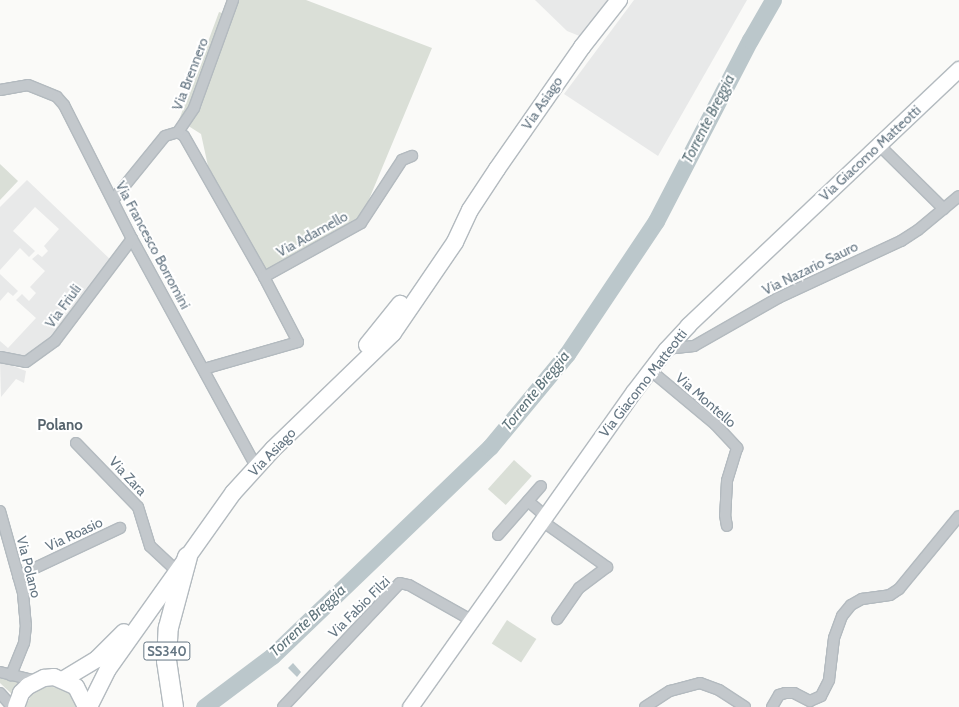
<!DOCTYPE html>
<html>
<head>
<meta charset="utf-8">
<style>
	body { margin:0 }
	#map { position:relative; width:959px; height:707px; overflow:hidden; background:#fafaf8; font-family:Cabin,sans-serif }
	div>[style] { position:absolute }
	[style*='--x'] { left:calc(var(--x)*1px); top:calc(var(--y)*1px); width:calc(var(--w)*1px); rotate:calc(var(--a)*1deg) }
	.built>* { inset:0; background:#e8e9e9 }
	.green>* { inset:0; background:#dadfd7; transform-origin:0 0 }
	.water>* { inset:0; background:#bbc7cb }
	.river>* { height:17px; margin:-8.5px; padding:0 8.5px; transform-origin:8.5px; border-radius:8.5px; background:#bbc7cb }
	.roads { filter:drop-shadow(1px 0 #b3babf) drop-shadow(-1px 0 #b3babf) drop-shadow(0 1px #b3babf) drop-shadow(0 -1px #b3babf) }
	.street>* { height:10px; margin:-5px; padding:0 5px; transform-origin:5px; border-radius:5px; background:#c3c8cc }
	.secondary>* { height:15px; margin:-7.5px; padding:0 7.5px; transform-origin:7.5px; border-radius:7.5px; background:#fff }
	.primary>* { height:16px; margin:-8px; padding:0 8px; transform-origin:8px; border-radius:8px; background:#fff }
	.highway>* { height:19px; margin:-9.5px; padding:0 9.5px; transform-origin:9.5px; border-radius:9.5px; background:#fff }
	span { translate:-50% -50%; white-space:nowrap; text-align:center; line-height:1.15; -webkit-text-stroke:4px #fff; paint-order:stroke }
	.shield-label span { padding:1px 3px; background:#fff; border:1px solid; border-radius:3px; -webkit-text-stroke-width:0 }
	.shield-label { font-size:13px; color:#657683; font-weight:700 }
	.street-label { font-size:14px; color:#657683 }
	.water-label { font-size:15px; color:#60757c; font-style:italic }
	.neighbourhood-label { font-size:15px; color:#57646e; font-weight:700 }
</style>
</head>
<body>
<div id="map">
	<div class="built">
		<i style="clip-path:polygon(535px 0,619px 0,587px 39px,567px 31px)"></i>
		<i style="clip-path:polygon(634px 0,747px 0,658px 156px,564px 94px)"></i>
		<i style="clip-path:polygon(27px 180px,113px 262px,55px 341px,35px 357px,0 357px,0 341px,8px 348px,36px 318px,16px 300px,22px 294px,29px 301px,36px 293px,30px 287px,45px 271px,32px 259px,38px 254px,42px 257px,48px 251px,44px 246px,59px 229px,35px 207px,13px 231px,35px 251px,29px 257px,20px 248px,0 270px,0 207px)"></i>
		<i style="clip-path:polygon(0 274px,18px 291px,13px 296px,8px 292px,0 301px)"></i>
		<i style="clip-path:polygon(0 361px,26px 371px,24px 383px,16px 379px,1px 397px)"></i>
	</div>
	<div class="green">
		<i style="clip-path:polygon(235px 0,306px 0,432px 48px,360px 221px,263px 275px,208px 166px,201px 134px,179px 120px,219px 12px,229px 15px)"></i>
		<i style="clip-path:polygon(0 164px,18px 181px,0 200px)"></i>
		<i style="left:514px;top:460px;width:24px;height:39px;rotate:42deg"></i>
		<i style="left:507px;top:620px;width:35px;height:28px;rotate:33deg"></i>
		<i style="clip-path:polygon(0 676px,22px 682px,14px 696px,0 683px)"></i>
		<i style="clip-path:polygon(49px 686px,65px 690px,72px 695px,77px 707px,25px 707px,33px 692px)"></i>
	</div>
	<div class="water">
		<i style="clip-path:polygon(293px 663px,301px 672px,297px 677px,288px 668px)"></i>
	</div>
	<div class="river">
		<i style="--x:204;--y:707;--w:85;--a:-36.9"></i>
		<i style="--x:272;--y:656;--w:302;--a:-43.8"></i>
		<i style="--x:490;--y:447;--w:121;--a:-50.4"></i>
		<i style="--x:567;--y:354;--w:160;--a:-56.2"></i>
		<i style="--x:656;--y:221;--w:204;--a:-62.6"></i>
		<i style="--x:750;--y:40;--w:46;--a:-60.1"></i>
	</div>
	<div class="roads">
		<div class="street">
			<i style="--x:0;--y:90;--w:28;--a:-10"></i>
			<i style="--x:28;--y:85;--w:31;--a:22"></i>
			<i style="--x:57;--y:97;--w:11;--a:49"></i>
			<i style="--x:64;--y:105;--w:150;--a:63.1"></i>
			<i style="--x:132;--y:239;--w:255;--a:61.4"></i>
			<i style="--x:254;--y:463;--w:9;--a:103"></i>
			<i style="--x:178;--y:132;--w:7;--a:34"></i>
			<i style="--x:184;--y:136;--w:162;--a:60.4"></i>
			<i style="--x:264;--y:277;--w:73;--a:62.4"></i>
			<i style="--x:298;--y:342;--w:98;--a:164"></i>
			<i style="--x:178;--y:132;--w:29;--a:-56"></i>
			<i style="--x:194;--y:108;--w:115;--a:-70.1"></i>
			<i style="--x:879;--y:145;--w:91;--a:44.6"></i>
			<i style="--x:113;--y:200;--w:82;--a:-50.9"></i>
			<i style="--x:165;--y:136;--w:14;--a:-17"></i>
			<i style="--x:264;--y:277;--w:111;--a:-29.1"></i>
			<i style="--x:361;--y:223;--w:75;--a:-56.9"></i>
			<i style="--x:402;--y:160;--w:11;--a:-22"></i>
			<i style="--x:666;--y:349;--w:28;--a:-6"></i>
			<i style="--x:694;--y:346;--w:97;--a:-29.7"></i>
			<i style="--x:778;--y:298;--w:136;--a:-24.9"></i>
			<i style="--x:901;--y:241;--w:20;--a:-33"></i>
			<i style="--x:918;--y:230;--w:53;--a:-39.7"></i>
			<i style="--x:0;--y:357;--w:26;--a:11"></i>
			<i style="--x:26;--y:362;--w:36;--a:-36"></i>
			<i style="--x:55;--y:341;--w:128;--a:-53"></i>
			<i style="--x:650;--y:370;--w:85;--a:39.7"></i>
			<i style="--x:715;--y:424;--w:33;--a:47"></i>
			<i style="--x:737;--y:448;--w:34;--a:107"></i>
			<i style="--x:727;--y:481;--w:34;--a:93"></i>
			<i style="--x:725;--y:515;--w:11;--a:80"></i>
			<i style="--x:76;--y:443;--w:89;--a:45.9"></i>
			<i style="--x:138;--y:507;--w:41;--a:72.9"></i>
			<i style="--x:150;--y:546;--w:37;--a:43"></i>
			<i style="--x:528;--y:501;--w:23;--a:41"></i>
			<i style="--x:0;--y:511;--w:85;--a:74.3"></i>
			<i style="--x:23;--y:593;--w:32;--a:85"></i>
			<i style="--x:26;--y:625;--w:18;--a:96"></i>
			<i style="--x:24;--y:643;--w:35;--a:112"></i>
			<i style="--x:542;--y:521;--w:80;--a:35.3"></i>
			<i style="--x:607;--y:567;--w:35;--a:143"></i>
			<i style="--x:579;--y:588;--w:38;--a:125"></i>
			<i style="--x:498;--y:535;--w:65;--a:-48.7"></i>
			<i style="--x:18;--y:576;--w:113;--a:-25.2"></i>
			<i style="--x:0;--y:672;--w:37;--a:14"></i>
			<i style="--x:0;--y:693;--w:18;--a:49"></i>
			<i style="--x:283;--y:707;--w:170;--a:-46.7"></i>
			<i style="--x:400;--y:583;--w:9;--a:13"></i>
			<i style="--x:409;--y:585;--w:71;--a:29.4"></i>
			<i style="--x:645;--y:707;--w:30;--a:-33"></i>
			<i style="--x:670;--y:691;--w:31;--a:-15"></i>
			<i style="--x:700;--y:683;--w:20;--a:20"></i>
			<i style="--x:719;--y:690;--w:31;--a:33"></i>
			<i style="--x:772;--y:707;--w:14;--a:-60"></i>
			<i style="--x:779;--y:695;--w:6;--a:-18"></i>
			<i style="--x:785;--y:693;--w:9;--a:0"></i>
			<i style="--x:794;--y:693;--w:18;--a:27"></i>
			<i style="--x:810;--y:701;--w:12;--a:-24"></i>
			<i style="--x:821;--y:696;--w:18;--a:-63"></i>
			<i style="--x:829;--y:680;--w:42;--a:-83.2"></i>
			<i style="--x:834;--y:638;--w:23;--a:-70"></i>
			<i style="--x:842;--y:616;--w:14;--a:-51"></i>
			<i style="--x:851;--y:605;--w:13;--a:-29"></i>
			<i style="--x:862;--y:599;--w:28;--a:-8"></i>
			<i style="--x:890;--y:595;--w:11;--a:-34"></i>
			<i style="--x:899;--y:589;--w:94;--a:-50.6"></i>
		</div>
		<div class="secondary">
			<i style="--x:410;--y:707;--w:386;--a:-54.7"></i>
			<i style="--x:633;--y:392;--w:54;--a:-52.5"></i>
			<i style="--x:666;--y:349;--w:33;--a:-47"></i>
			<i style="--x:688;--y:325;--w:373;--a:-43.4"></i>
		</div>
		<div class="primary">
			<i style="--x:367;--y:345;--w:53;--a:-51.2"></i>
			<i style="--x:64;--y:679;--w:39;--a:-31"></i>
			<i style="--x:97;--y:659;--w:38;--a:-45"></i>
			<i style="--x:16;--y:707;--w:15;--a:-70"></i>
			<i style="--x:21;--y:693;--w:10;--a:-45"></i>
			<i style="--x:28;--y:686;--w:18;--a:-27"></i>
			<i style="--x:44;--y:678;--w:10;--a:-6"></i>
			<i style="--x:54;--y:677;--w:24;--a:24"></i>
			<i style="--x:76;--y:687;--w:22;--a:63"></i>
			<i style="--x:89;--y:707;--w:42;--a:-63.4"></i>
			<i style="--x:108;--y:669;--w:216;--a:-54.6"></i>
			<i style="--x:233;--y:493;--w:59;--a:-47.7"></i>
			<i style="--x:273;--y:449;--w:167;--a:-44"></i>
			<i style="--x:393;--y:333;--w:110;--a:-55.7"></i>
			<i style="--x:455;--y:242;--w:35;--a:-65"></i>
			<i style="--x:470;--y:210;--w:49;--a:-56.6"></i>
			<i style="--x:497;--y:169;--w:149;--a:-55.1"></i>
			<i style="--x:582;--y:47;--w:60;--a:-51.8"></i>
		</div>
		<div class="highway">
			<i style="--x:173;--y:707;--w:48;--a:-98.5"></i>
			<i style="--x:166;--y:660;--w:33;--a:-87"></i>
			<i style="--x:168;--y:627;--w:73;--a:-75"></i>
		</div>
	</div>
	<div class="shield-label">
		<span style="left:167px;top:651px">SS340</span>
	</div>
	<div class="street-label">
		<span style="left:190px;top:74px;rotate:-69deg">Via Brennero</span>
		<span style="left:542px;top:103px;rotate:-56deg">Via Asiago</span>
		<span style="left:870px;top:153px;rotate:-43deg">Via Giacomo Matteotti</span>
		<span style="left:312px;top:234px;rotate:-29deg">Via Adamello</span>
		<span style="left:153px;top:245px;rotate:62deg">Via Francesco Borromini</span>
		<span style="left:810px;top:268px;rotate:-26deg">Via Nazario Sauro</span>
		<span style="left:63px;top:306px;rotate:-54deg">Via Friuli</span>
		<span style="left:643px;top:383px;rotate:-52deg">Via Giacomo Matteotti</span>
		<span style="left:706px;top:400px;rotate:41deg">Via Montello</span>
		<span style="left:272px;top:452px;rotate:-46deg">Via Asiago</span>
		<span style="left:128px;top:476px;rotate:47deg">Via Zara</span>
		<span style="left:74px;top:534px;rotate:-25deg">Via Roasio</span>
		<span style="left:29px;top:567px;rotate:76deg">Via Polano</span>
		<span style="left:359px;top:607px;rotate:-45deg">Via Fabio Filzi</span>
	</div>
	<div class="water-label">
		<span style="left:709px;top:119px;rotate:-63deg">Torrente Breggia</span>
		<span style="left:536px;top:391px;rotate:-51deg">Torrente Breggia</span>
		<span style="left:308px;top:621px;rotate:-43deg">Torrente Breggia</span>
	</div>
	<div class="neighbourhood-label">
		<span style="left:60px;top:426px">Polano</span>
	</div>
</div>
</body>
</html>
